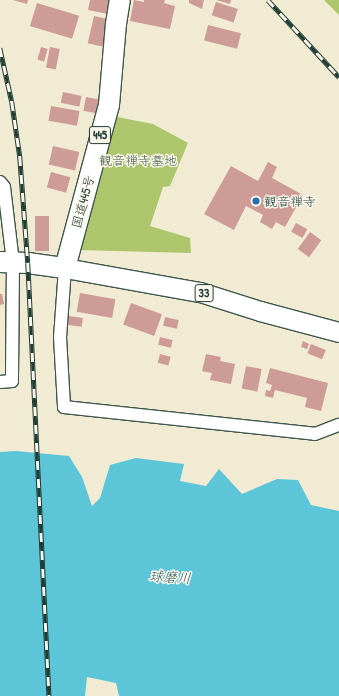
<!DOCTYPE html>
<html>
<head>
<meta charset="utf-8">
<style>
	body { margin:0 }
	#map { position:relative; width:339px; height:696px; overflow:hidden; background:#f2ebd3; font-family:"Patrick Hand","Klee One",sans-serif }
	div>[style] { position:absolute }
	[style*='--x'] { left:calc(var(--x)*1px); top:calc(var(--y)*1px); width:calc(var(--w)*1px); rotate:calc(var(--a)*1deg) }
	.green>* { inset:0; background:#adc66b }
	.water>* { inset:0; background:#5cc5d8 }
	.building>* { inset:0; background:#ce9c97; transform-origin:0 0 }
	.roads { filter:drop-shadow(1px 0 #3f574c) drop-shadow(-1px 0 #3f574c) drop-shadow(0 1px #3f574c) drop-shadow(0 -1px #3f574c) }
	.minor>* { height:12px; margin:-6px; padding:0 6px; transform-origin:6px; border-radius:6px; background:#fff }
	.primary>* { height:19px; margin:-9.5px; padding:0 9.5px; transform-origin:9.5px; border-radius:9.5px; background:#fff }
	.trunk>* { height:20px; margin:-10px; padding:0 10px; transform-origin:10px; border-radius:10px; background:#fff }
	.rail>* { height:4.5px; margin-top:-2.25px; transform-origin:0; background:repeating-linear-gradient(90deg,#fbf7ec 0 9px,#1f3d34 0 18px); box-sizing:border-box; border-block:1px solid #1f3d34 }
	.dots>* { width:11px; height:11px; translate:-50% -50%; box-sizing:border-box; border:2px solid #fbf7ec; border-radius:50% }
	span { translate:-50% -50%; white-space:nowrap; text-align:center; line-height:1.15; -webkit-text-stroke:3px #fbf7ec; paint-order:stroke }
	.shield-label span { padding:1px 3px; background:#fbf7ec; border:1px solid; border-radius:3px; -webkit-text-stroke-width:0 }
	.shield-label { font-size:12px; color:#1f3d34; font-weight:700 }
	.park-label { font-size:13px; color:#425f42 }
	.poi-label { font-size:13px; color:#1f3d34 }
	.left { translate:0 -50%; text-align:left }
	.street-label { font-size:13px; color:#1f3d34 }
	.water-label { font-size:14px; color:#2e5f5d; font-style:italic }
</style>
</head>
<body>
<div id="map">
	<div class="green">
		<i style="clip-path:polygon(324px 0,339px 0,339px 15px)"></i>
		<i style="clip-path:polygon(112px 116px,153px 124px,188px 143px,170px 186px,163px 187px,150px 226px,190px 238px,191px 253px,77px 250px)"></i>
	</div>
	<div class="water">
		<i style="clip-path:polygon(16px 451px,69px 456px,82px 477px,92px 506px,100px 498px,110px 465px,136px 458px,184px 464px,180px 481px,206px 486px,219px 469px,242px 494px,277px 479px,298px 480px,311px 505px,339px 511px,339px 696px,119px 696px,116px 683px,87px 677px,85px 696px,0 696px,0 452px)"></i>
	</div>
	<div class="building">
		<i style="clip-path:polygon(13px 0,28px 0,27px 4px)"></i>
		<i style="clip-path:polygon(90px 0,116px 0,113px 15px,88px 10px)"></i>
		<i style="clip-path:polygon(134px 0,144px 2px,144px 0,165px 0,164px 3px,175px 6px,170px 29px,130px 21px)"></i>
		<i style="clip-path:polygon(189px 0,204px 0,202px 9px,189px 3px)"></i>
		<i style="clip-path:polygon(216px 0,231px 0,230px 4px)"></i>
		<i style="left:216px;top:2px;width:23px;height:14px;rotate:18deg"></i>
		<i style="left:37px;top:3px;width:44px;height:24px;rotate:17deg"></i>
		<i style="left:94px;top:16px;width:17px;height:28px;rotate:13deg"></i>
		<i style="left:208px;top:25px;width:34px;height:16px;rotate:14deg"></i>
		<i style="left:41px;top:47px;width:7px;height:13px;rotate:16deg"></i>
		<i style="left:50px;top:47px;width:10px;height:21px;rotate:11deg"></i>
		<i style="left:63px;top:92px;width:19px;height:11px;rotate:12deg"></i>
		<i style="left:86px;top:97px;width:16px;height:14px;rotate:11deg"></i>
		<i style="left:51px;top:106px;width:29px;height:15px;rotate:10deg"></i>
		<i style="left:53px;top:146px;width:27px;height:19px;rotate:13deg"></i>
		<i style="clip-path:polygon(268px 162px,277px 167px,272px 178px,303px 195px,285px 227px,276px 222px,272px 229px,260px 222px,263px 215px,246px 206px,234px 230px,204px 214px,231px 166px,258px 181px)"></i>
		<i style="left:51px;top:172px;width:20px;height:16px;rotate:15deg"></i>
		<i style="left:35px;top:216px;width:14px;height:35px"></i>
		<i style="left:296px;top:223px;width:13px;height:10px;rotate:29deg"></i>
		<i style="left:310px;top:232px;width:14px;height:21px;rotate:36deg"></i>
		<i style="left:80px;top:293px;width:36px;height:19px;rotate:10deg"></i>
		<i style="clip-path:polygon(0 294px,2px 294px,4px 304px,0 305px)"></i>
		<i style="left:131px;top:303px;width:33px;height:23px;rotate:20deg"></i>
		<i style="left:69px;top:316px;width:14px;height:9px;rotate:8deg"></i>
		<i style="left:165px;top:317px;width:14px;height:9px;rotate:12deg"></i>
		<i style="left:160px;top:337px;width:13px;height:8px;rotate:13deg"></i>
		<i style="clip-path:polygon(303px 341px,309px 344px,307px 349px,301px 347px)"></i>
		<i style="left:311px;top:344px;width:16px;height:10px;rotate:22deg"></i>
		<i style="left:160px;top:354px;width:11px;height:9px;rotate:15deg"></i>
		<i style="clip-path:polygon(206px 354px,221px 357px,220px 361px,235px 364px,231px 384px,210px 380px,212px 373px,202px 371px)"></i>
		<i style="left:246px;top:366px;width:16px;height:23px;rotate:11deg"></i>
		<i style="clip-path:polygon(270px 368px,328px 383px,321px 411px,305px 407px,307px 398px,275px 390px,273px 398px,265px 396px,266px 390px,270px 391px,272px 385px,266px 383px)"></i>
	</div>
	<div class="roads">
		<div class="minor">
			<i style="--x:0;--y:182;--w:6;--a:51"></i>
			<i style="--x:4;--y:187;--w:76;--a:83.2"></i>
			<i style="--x:13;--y:262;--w:119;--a:90.5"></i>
			<i style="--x:12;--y:381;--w:12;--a:175"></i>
			<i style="--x:65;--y:268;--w:69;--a:94.1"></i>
			<i style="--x:60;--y:337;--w:70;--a:86.7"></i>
			<i style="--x:64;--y:407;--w:252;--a:6.1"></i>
			<i style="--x:315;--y:434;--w:26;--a:-21"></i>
		</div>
		<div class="primary">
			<i style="--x:65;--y:268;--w:137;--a:10.1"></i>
			<i style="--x:200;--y:292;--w:63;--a:17.6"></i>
			<i style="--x:260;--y:311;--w:82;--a:14.9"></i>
		</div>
		<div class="trunk">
			<i style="--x:0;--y:262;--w:28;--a:2"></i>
			<i style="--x:28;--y:263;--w:37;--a:8"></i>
			<i style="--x:65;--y:268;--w:169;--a:-74.9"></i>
			<i style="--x:109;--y:105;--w:81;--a:-85.1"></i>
			<i style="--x:116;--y:24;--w:24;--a:-81"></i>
		</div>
	</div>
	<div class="rail">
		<i style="--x:268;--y:0;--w:105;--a:47.3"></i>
		<i style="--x:0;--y:48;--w:55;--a:77.5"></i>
		<i style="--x:12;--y:102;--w:56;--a:81.7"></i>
		<i style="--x:20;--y:157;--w:106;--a:85.7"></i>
		<i style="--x:28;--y:263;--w:434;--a:87.2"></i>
	</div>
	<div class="dots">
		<i style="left:256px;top:201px;background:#1f6fb2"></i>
	</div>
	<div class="shield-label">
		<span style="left:100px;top:135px">445</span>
		<span style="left:204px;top:293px">33</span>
	</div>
	<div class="park-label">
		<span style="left:138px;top:160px">観音禅寺墓地</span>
	</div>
	<div class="poi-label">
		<span class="left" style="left:264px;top:201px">観音禅寺</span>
	</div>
	<div class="street-label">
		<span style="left:83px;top:202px;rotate:-75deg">国道445号</span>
	</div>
	<div class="water-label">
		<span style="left:170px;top:577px;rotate:3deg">球磨川</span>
	</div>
</div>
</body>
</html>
